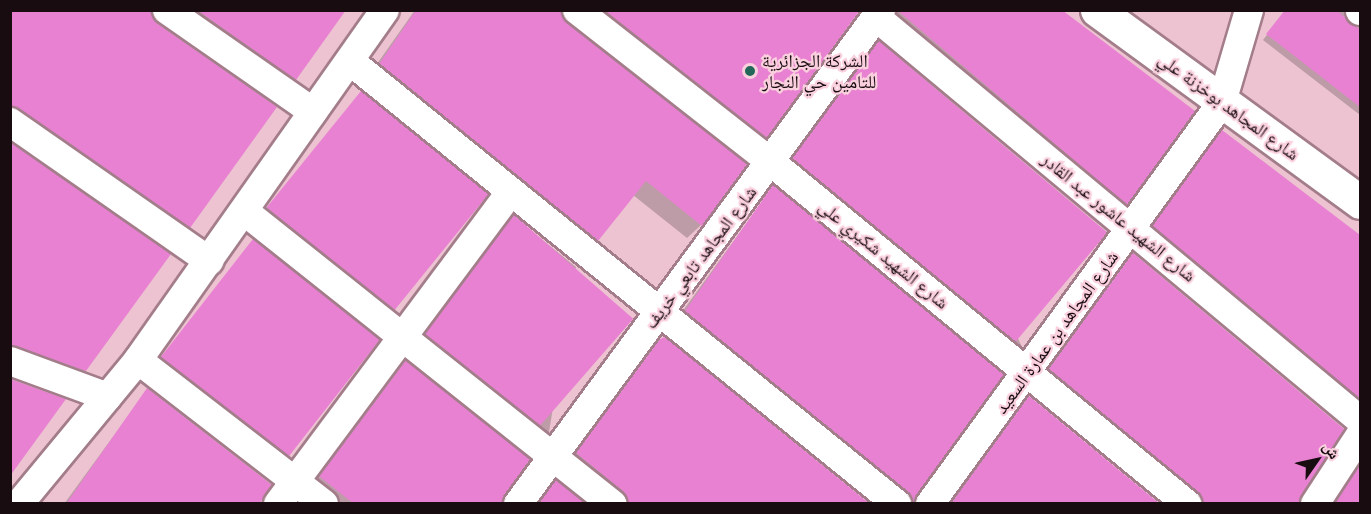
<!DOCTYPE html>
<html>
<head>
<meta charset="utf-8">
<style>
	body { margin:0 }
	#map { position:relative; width:1371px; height:514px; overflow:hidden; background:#edc3d1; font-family:Lato,"Noto Naskh Arabic",sans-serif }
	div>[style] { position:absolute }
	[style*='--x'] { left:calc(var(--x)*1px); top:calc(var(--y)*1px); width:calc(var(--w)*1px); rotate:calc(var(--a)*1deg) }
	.shadow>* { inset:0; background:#0003; transform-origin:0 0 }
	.building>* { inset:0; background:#e881d1; transform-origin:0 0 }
	.roads { filter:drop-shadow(2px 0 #a37d8a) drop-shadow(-2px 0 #a37d8a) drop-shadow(0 2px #a37d8a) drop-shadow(0 -2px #a37d8a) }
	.minor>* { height:28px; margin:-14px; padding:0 14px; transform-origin:14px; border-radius:14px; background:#fff }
	.tertiary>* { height:33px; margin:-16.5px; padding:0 16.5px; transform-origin:16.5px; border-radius:16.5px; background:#fff }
	.dots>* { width:16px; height:16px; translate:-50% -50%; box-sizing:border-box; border:3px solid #fad0de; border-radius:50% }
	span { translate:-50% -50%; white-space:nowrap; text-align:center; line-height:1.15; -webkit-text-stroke:4.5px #fad0de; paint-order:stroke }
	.poi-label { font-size:18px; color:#190c11 }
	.left { translate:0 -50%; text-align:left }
	.street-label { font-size:18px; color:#190c11 }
	.frame { position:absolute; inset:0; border:12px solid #190c11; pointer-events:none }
	.north { position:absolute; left:1287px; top:430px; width:60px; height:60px; -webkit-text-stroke:4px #fad0de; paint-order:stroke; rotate:56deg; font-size:16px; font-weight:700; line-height:24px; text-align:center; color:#190c11 }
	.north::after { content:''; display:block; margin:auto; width:21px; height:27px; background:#190c11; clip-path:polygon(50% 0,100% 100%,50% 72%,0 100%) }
</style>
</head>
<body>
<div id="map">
	<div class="shadow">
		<i style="clip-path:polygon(10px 10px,189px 227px,176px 239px,10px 123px)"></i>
		<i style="clip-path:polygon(166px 10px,345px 10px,282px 92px)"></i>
		<i style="clip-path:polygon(415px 10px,560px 10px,701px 225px,687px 238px,633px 195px,584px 253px,367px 78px)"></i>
		<i style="clip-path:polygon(574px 10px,859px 10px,752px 150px)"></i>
		<i style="clip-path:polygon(875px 10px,1059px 10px,1126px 204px,1113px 217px)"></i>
		<i style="clip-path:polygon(1286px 10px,1344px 10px,1344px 19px,1352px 27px,1360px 27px,1360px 115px,1263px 40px)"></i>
		<i style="clip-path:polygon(879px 43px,1022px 347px,1010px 359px,782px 171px)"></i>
		<i style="left:361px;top:93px;width:161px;height:166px;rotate:39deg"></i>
		<i style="clip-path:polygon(1222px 132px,1360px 237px,1360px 422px,1142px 238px)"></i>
		<i style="clip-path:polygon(10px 144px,85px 370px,72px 383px,10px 361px)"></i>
		<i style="clip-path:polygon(773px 187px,914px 504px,896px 504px,674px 323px)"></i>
		<i style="clip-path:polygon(514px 217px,576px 267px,549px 432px,537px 444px,414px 347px)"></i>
		<i style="left:253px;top:241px;width:159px;height:167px;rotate:38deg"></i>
		<i style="clip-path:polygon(1133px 255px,1297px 504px,1187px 504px,1038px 381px)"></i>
		<i style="clip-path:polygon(661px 340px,868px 504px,610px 504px,565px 466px)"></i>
		<i style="clip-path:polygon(406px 362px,502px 504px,323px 504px,307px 491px)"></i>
		<i style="clip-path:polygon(147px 390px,260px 503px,260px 504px,64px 504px)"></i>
		<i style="clip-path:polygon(1029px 398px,1158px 504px,949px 504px)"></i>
		<i style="clip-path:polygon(1360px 460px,1360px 504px,1331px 504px)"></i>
		<i style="clip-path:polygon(556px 482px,586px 504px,537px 504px)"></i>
	</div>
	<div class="building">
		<i style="clip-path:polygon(10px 10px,151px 10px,158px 24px,277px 107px,190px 228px,10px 106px)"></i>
		<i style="clip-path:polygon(197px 10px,346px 10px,296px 80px)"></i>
		<i style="clip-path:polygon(416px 10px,561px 10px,567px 23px,747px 164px,702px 226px,646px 181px,598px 241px,379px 64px)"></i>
		<i style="clip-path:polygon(604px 10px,860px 10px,767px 138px)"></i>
		<i style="clip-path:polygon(897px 10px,1062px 10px,1195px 111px,1127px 205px)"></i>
		<i style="clip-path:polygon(1285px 10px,1336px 10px,1360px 30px,1360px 107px,1266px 34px)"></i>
		<i style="left:879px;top:41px;width:298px;height:146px;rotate:40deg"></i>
		<i style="left:361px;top:91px;width:164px;height:150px;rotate:39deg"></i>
		<i style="clip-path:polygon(1222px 130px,1360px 235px,1360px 399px,1152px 226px)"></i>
		<i style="clip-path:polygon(10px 142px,171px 254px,86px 371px,10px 345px)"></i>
		<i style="clip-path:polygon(773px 185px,1004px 375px,914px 504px,907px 491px,685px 311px)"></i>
		<i style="left:514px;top:215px;width:158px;height:149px;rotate:41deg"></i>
		<i style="left:253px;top:239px;width:162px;height:150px;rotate:38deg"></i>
		<i style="clip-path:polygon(1133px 253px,1344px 429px,1299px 504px,1203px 504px,1197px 491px,1049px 369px)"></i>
		<i style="clip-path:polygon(665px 337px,870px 504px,629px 504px,623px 491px,576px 453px,660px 339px)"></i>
		<i style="clip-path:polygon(406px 360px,530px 459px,502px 504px,354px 504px,319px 476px)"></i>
		<i style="clip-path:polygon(10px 379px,66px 399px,10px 476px)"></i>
		<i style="clip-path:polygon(147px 388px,272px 485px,259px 504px,66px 504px)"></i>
		<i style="clip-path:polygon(1029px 396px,1160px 504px,951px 504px)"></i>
		<i style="clip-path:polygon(1360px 464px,1360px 504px,1335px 504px)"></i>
		<i style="clip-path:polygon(556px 480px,586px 504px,539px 504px)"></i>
	</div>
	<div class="roads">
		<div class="minor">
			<i style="--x:167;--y:10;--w:178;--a:34.9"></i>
			<i style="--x:577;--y:10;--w:246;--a:38.1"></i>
			<i style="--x:771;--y:162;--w:539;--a:39.42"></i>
			<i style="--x:1360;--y:10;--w:1;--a:90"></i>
			<i style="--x:876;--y:17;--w:630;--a:39.78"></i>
			<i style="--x:350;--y:61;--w:704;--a:39"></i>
			<i style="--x:10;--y:122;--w:243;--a:34.9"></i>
			<i style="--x:244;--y:211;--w:471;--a:38.5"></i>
			<i style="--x:138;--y:360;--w:235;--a:37.7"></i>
			<i style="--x:10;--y:361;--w:104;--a:20.2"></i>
			<i style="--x:19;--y:504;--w:187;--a:-50.4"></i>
			<i style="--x:138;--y:360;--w:428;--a:-54.8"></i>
			<i style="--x:278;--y:504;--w:388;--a:-53.3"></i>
			<i style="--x:518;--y:504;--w:613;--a:-53.69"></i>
			<i style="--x:930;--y:504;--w:497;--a:-54"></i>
			<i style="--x:1222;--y:102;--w:96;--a:-73.6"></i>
			<i style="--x:1315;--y:504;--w:82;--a:-56.9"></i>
		</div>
		<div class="tertiary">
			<i style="--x:1097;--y:10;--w:326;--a:36.1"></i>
		</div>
	</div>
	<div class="dots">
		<i style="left:750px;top:71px;background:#236758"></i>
	</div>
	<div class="poi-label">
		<span class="left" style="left:762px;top:71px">الشركة الجزائرية<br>للتامين حي النجار</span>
	</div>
	<div class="street-label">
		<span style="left:1229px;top:106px;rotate:36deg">شارع المجاهد بوخزنة علي</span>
		<span style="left:1119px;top:217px;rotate:39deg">شارع الشهيد عاشور عبد القادر</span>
		<span style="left:884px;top:254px;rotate:39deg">شارع الشهيد شكيري علي</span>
		<span style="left:700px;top:257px;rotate:-53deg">شارع المجاهد تابعي خريف</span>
		<span style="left:1056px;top:332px;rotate:-54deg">شارع المجاهد بن عمارة السعيد</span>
	</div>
	<div class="frame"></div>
	<div class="north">ش</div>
</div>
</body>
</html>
